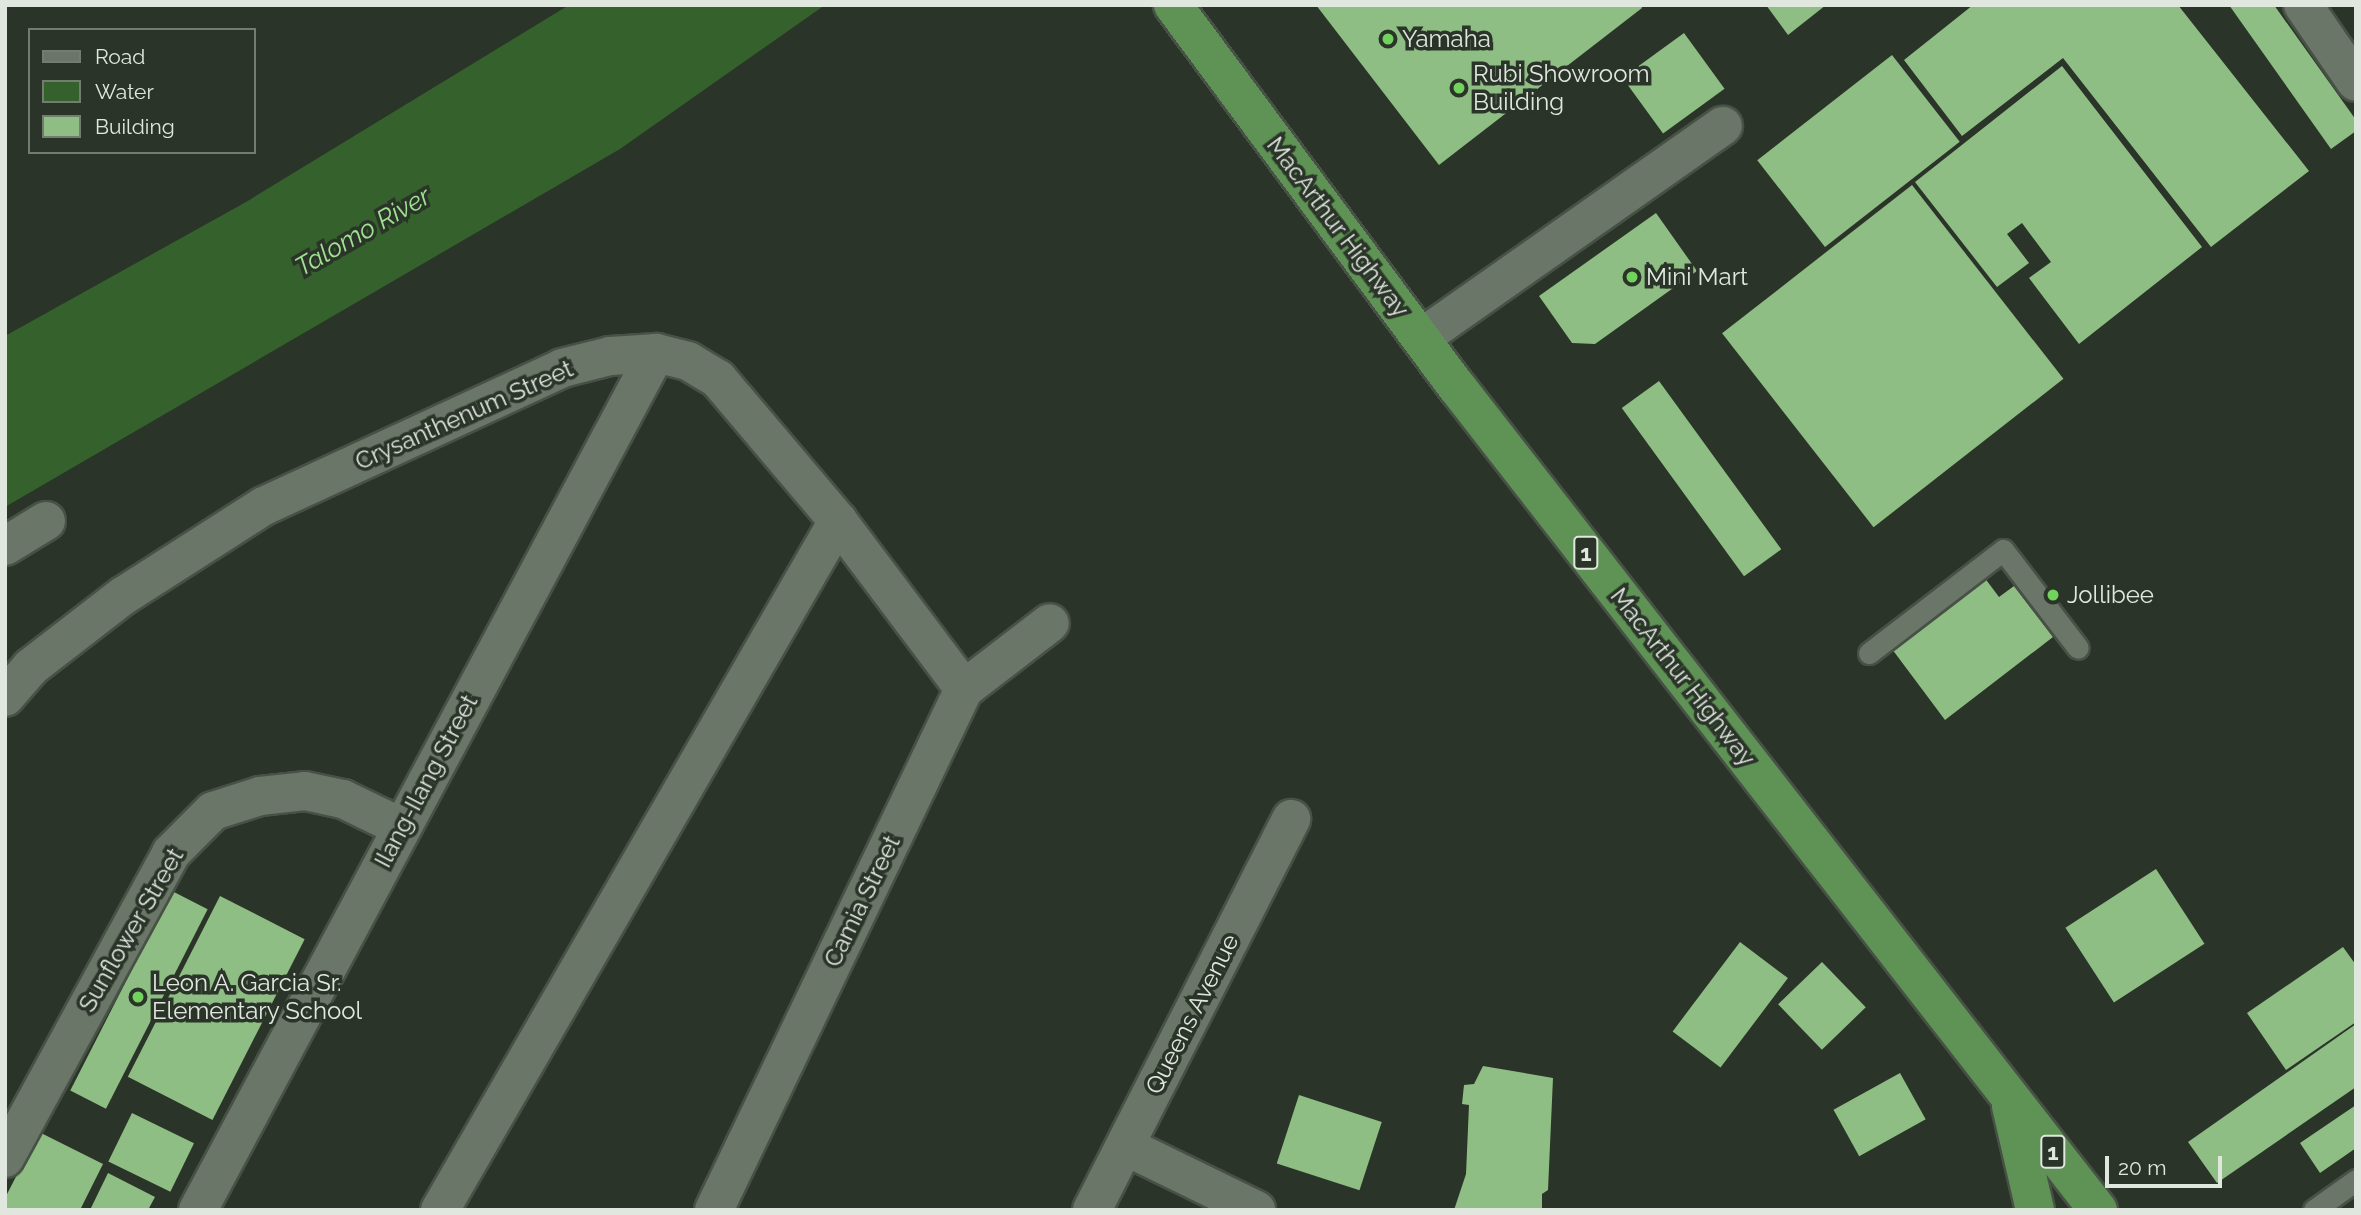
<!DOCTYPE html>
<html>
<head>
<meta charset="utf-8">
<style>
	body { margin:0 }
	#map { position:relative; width:2361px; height:1215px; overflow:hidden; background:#2a3428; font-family:Raleway,sans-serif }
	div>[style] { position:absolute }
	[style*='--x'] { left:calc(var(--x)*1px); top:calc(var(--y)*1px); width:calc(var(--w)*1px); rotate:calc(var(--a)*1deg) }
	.water>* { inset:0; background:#35612c }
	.building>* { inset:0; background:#8fbe85; transform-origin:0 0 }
	.roads { filter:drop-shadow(2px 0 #485146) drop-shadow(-2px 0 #485146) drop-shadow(0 2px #485146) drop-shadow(0 -2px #485146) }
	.lane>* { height:21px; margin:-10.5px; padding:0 10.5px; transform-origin:10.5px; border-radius:10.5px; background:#6a7668 }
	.street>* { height:38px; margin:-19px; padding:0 19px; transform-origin:19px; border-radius:19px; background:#6a7668 }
	.highway>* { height:38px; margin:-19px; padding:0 19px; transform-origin:19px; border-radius:19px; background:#5f9355 }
	.dots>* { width:19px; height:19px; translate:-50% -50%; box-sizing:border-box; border:4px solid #2a3428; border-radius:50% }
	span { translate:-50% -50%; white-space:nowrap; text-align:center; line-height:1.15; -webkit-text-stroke:7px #2a3428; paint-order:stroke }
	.shield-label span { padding:2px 5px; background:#2a3428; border:2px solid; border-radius:5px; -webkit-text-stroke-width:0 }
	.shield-label { font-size:23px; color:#e0e7df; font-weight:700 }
	.poi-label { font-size:24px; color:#e0e7df }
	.left { translate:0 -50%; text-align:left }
	.street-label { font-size:24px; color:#e0e7df }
	.water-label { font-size:26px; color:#a0e192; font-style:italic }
	.frame { position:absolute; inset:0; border:7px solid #e0e7df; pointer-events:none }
	.legend { position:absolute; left:28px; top:28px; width:228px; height:126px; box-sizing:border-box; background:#2a3428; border:2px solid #737c71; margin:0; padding:9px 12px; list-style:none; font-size:21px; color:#e0e7df }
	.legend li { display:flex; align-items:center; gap:14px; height:35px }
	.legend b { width:35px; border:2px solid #737c71 }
	.scale { position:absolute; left:2105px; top:1156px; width:117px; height:32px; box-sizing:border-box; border:4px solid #e0e7df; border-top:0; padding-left:9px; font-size:21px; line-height:24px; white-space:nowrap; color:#e0e7df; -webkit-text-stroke:5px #2a3428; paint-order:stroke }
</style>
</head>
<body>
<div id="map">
	<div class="water">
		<i style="clip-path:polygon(569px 5px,825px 5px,620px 149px,5px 507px,5px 336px,246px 202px)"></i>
	</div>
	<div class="building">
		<i style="clip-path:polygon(1316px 5px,1641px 5px,1642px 8px,1439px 165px)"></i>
		<i style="clip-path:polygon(1766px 5px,1826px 5px,1788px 35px)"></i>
		<i style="clip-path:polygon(1973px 5px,2178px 5px,2309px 171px,2211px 247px,2063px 58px,1962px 136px,1904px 60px)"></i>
		<i style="clip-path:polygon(2229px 5px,2274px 5px,2356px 120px,2356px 131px,2331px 149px)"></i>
		<i style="left:1684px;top:33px;width:69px;height:76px;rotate:54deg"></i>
		<i style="left:1892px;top:55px;width:110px;height:171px;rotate:52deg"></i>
		<i style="clip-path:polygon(2062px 66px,2202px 247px,2079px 344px,2029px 278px,2051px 262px,2022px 223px,2007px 234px,2029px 263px,1997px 287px,1915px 182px)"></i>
		<i style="left:1912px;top:185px;width:246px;height:241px;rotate:52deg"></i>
		<i style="clip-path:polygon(1656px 213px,1697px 271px,1595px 344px,1572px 343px,1539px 296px)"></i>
		<i style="left:1659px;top:381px;width:208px;height:46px;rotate:54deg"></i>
		<i style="clip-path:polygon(1981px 573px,1999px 597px,2014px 586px,2053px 637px,1945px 720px,1889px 645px)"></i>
		<i style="left:2156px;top:869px;width:89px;height:108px;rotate:57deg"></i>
		<i style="left:172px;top:891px;width:40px;height:224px;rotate:27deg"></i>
		<i style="left:220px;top:896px;width:95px;height:203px;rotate:27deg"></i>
		<i style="left:1740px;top:942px;width:60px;height:112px;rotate:37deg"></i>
		<i style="clip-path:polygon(2343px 947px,2356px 965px,2356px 1022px,2286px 1070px,2247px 1013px)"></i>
		<i style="left:1822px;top:962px;width:63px;height:61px;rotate:46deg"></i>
		<i style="clip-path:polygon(2356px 1024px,2356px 1087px,2217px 1183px,2188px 1142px)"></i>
		<i style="clip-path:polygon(1483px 1066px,1553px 1078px,1548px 1190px,1542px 1194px,1542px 1210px,1454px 1210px,1466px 1174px,1469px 1105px,1462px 1104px,1464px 1085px,1474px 1084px)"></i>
		<i style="left:1900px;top:1073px;width:53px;height:76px;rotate:61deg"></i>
		<i style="left:1299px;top:1095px;width:87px;height:72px;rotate:18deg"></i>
		<i style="clip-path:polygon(2356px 1105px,2356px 1148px,2320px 1173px,2300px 1143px)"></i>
		<i style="left:132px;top:1113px;width:69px;height:54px;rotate:26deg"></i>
		<i style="clip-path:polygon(39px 1132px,103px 1164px,80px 1210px,5px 1210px,5px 1198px)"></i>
		<i style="clip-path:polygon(108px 1173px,155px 1197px,148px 1210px,90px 1210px)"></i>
	</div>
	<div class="roads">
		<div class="lane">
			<i style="--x:1869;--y:653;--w:169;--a:-37.5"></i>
			<i style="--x:2003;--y:550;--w:123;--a:52.6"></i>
			<i style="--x:2314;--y:1210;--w:52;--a:-35.5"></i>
		</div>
		<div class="street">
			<i style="--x:2303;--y:5;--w:93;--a:55.5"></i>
			<i style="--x:1421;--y:338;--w:369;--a:-35.1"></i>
			<i style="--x:5;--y:546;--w:48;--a:-31.4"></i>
			<i style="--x:5;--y:697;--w:40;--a:-49"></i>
			<i style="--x:31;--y:667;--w:116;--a:-37.7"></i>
			<i style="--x:123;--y:596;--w:167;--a:-32.6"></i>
			<i style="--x:264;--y:506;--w:328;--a:-24.8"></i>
			<i style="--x:562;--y:368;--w:49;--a:-14"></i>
			<i style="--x:610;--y:356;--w:46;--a:-3.7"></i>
			<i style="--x:656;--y:353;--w:33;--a:14"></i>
			<i style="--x:688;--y:361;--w:35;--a:31"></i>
			<i style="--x:718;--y:379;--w:186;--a:49.8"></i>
			<i style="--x:838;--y:521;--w:210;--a:53.1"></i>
			<i style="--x:1125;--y:1146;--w:146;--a:26"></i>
			<i style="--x:5;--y:1158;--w:347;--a:-61.4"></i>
			<i style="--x:171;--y:853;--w:59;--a:-45"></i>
			<i style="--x:213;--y:811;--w:49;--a:-17.7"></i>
			<i style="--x:260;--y:796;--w:45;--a:-6.3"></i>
			<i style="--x:305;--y:791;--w:39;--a:12"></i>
			<i style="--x:343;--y:799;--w:64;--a:25.8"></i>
			<i style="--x:198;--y:1210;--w:972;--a:-61.88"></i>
			<i style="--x:440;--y:1210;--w:796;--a:-59.99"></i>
			<i style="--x:714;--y:1210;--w:578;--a:-64.37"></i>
			<i style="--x:964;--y:689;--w:108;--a:-37.5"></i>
			<i style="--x:1092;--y:1210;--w:439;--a:-63"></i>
		</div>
		<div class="highway">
			<i style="--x:1173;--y:5;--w:476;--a:53.4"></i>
			<i style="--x:1457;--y:387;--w:1043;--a:52.09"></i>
			<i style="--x:2011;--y:1106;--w:107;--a:77"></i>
		</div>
	</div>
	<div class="dots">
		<i style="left:1388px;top:39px;background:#72d25d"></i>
		<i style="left:1459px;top:88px;background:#72d25d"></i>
		<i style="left:1632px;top:277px;background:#72d25d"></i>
		<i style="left:2053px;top:595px;background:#72d25d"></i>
		<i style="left:138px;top:997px;background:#72d25d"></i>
	</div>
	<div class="shield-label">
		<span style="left:1586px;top:553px">1</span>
		<span style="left:2053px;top:1152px">1</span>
	</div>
	<div class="poi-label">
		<span class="left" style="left:1402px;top:39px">Yamaha</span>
		<span class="left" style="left:1473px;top:88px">Rubi Showroom<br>Building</span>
		<span class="left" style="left:1646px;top:277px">Mini Mart</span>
		<span class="left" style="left:2067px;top:595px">Jollibee</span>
		<span class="left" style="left:152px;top:997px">Leon A. Garcia Sr.<br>Elementary School</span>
	</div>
	<div class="street-label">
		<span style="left:1338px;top:227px;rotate:53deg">MacArthur Highway</span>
		<span style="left:464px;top:415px;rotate:-24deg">Crysanthenum Street</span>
		<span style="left:1683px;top:677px;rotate:52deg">MacArthur Highway</span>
		<span style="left:426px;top:781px;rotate:-62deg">Ilang-Ilang Street</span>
		<span style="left:862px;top:901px;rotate:-64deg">Camia Street</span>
		<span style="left:131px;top:930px;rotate:-60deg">Sunflower Street</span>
		<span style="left:1192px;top:1014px;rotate:-63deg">Queens Avenue</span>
	</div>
	<div class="water-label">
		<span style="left:363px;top:232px;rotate:-30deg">Talomo River</span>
	</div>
	<div class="frame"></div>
	<ul class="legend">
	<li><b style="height:9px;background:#6a7668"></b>Road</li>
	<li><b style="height:19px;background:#35612c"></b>Water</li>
	<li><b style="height:19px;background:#8fbe85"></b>Building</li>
	</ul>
	<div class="scale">20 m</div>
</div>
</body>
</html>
